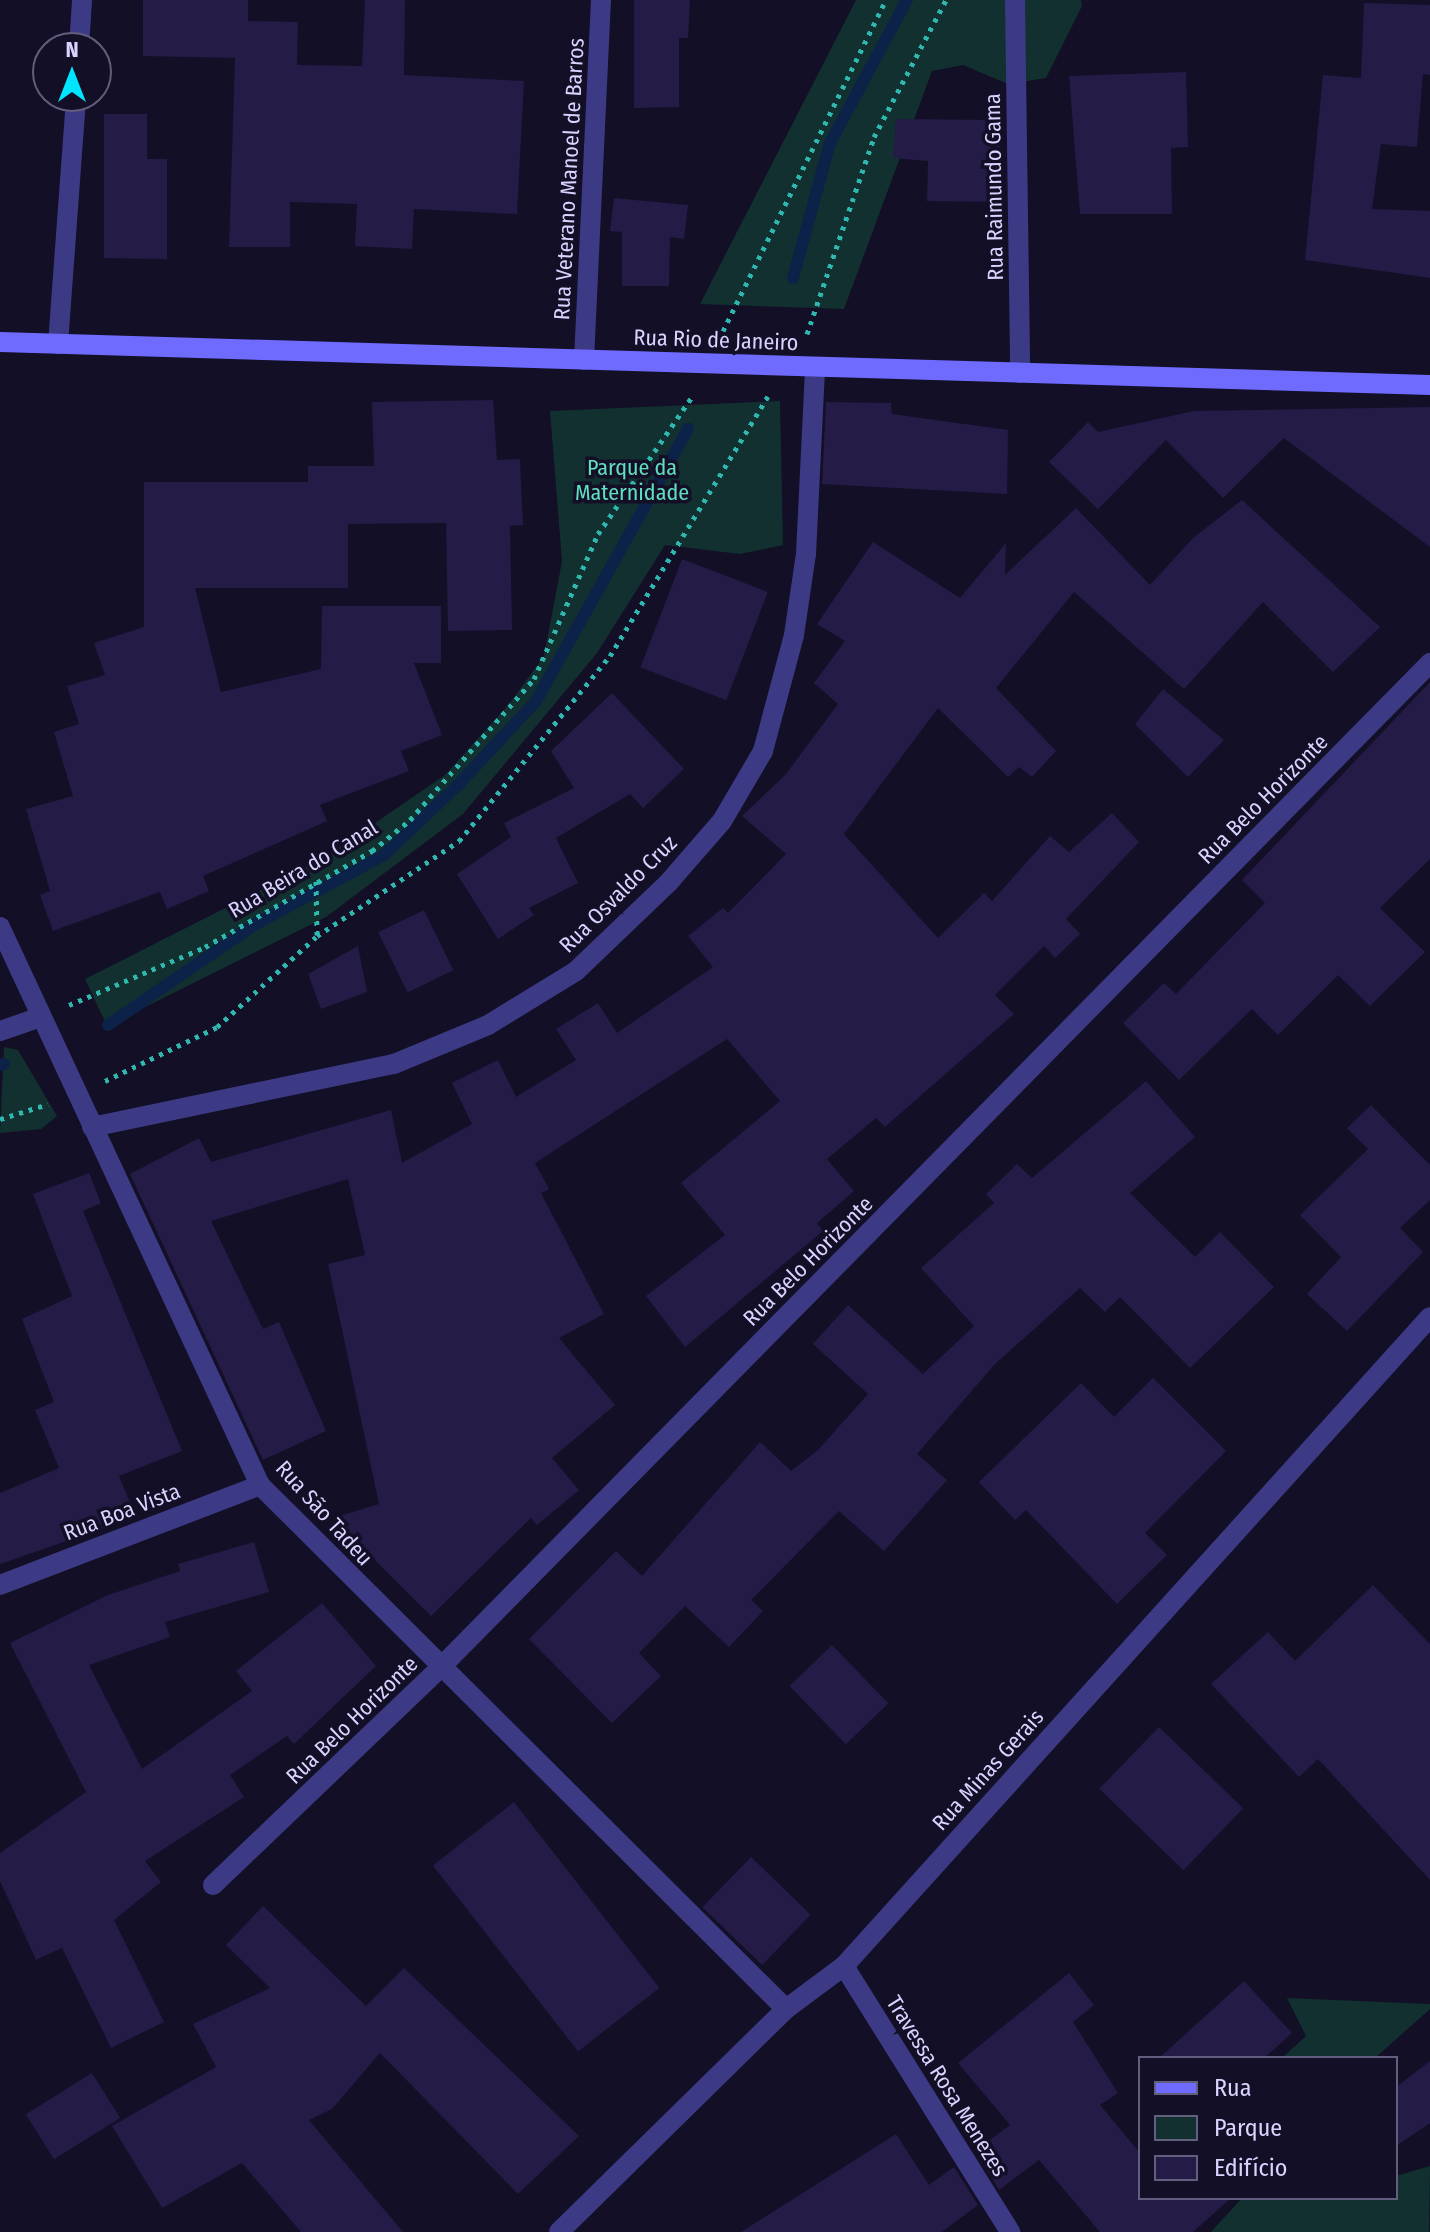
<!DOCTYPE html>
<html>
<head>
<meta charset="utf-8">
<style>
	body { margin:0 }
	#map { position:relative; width:1430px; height:2232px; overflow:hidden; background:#130f26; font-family:"Fira Sans Condensed",sans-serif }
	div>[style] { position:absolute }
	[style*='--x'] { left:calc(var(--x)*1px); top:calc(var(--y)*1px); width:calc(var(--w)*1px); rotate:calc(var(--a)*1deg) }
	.green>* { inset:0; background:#12302f }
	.stream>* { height:12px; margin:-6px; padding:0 6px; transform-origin:6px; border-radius:6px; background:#0c2248 }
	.building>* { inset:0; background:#241b47; transform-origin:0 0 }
	.path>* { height:5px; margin-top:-2.5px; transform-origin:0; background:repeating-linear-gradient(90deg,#2fb8b0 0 4px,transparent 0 10px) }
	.minor>* { height:20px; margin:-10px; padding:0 10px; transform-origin:10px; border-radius:10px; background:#3d3a85 }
	.tertiary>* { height:20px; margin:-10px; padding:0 10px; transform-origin:10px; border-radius:10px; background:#3d3a85 }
	.secondary>* { height:20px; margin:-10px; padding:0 10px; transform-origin:10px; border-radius:10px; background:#6f6bff }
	span { translate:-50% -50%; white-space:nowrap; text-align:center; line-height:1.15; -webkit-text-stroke:7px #130f26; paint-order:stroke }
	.street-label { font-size:22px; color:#d9d4ff }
	.park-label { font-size:22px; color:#5fe0c0 }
	.legend { position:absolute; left:1138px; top:2056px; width:260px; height:144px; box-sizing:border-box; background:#130f26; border:2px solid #625e7d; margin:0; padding:10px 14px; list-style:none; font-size:24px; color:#d9d4ff }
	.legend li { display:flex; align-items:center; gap:16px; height:40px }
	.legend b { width:40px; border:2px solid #625e7d }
	.north { position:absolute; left:32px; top:32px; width:80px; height:80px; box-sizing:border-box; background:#130f26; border:2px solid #625e7d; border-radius:50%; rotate:0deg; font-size:22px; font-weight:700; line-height:32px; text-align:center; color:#d9d4ff }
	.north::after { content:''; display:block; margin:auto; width:28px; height:36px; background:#00e5ff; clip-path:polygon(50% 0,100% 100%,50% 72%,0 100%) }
</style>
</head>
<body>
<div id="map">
	<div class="green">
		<i style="clip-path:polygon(856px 0,1081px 0,1082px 6px,1046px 78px,1008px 84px,963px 65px,932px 71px,844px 309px,700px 304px)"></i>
		<i style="clip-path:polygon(780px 401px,783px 545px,740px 554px,665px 545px,597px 653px,463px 814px,326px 917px,107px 1026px,85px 979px,324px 858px,445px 775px,510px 703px,544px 656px,562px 561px,550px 411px)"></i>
		<i style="clip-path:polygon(4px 1047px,18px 1050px,57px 1116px,41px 1129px,0 1133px)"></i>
		<i style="clip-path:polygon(1287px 1998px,1430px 2004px,1430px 2009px,1375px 2058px,1282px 2058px,1306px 2036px)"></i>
		<i style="clip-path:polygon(1430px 2166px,1429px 2232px,1211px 2232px,1242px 2198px,1396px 2198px,1396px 2176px)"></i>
	</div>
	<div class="stream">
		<i style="--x:793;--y:278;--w:140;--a:-74.7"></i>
		<i style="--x:830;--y:143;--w:162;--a:-61.7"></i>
		<i style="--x:108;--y:1025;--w:177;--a:-34.4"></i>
		<i style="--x:254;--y:925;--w:148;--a:-28.3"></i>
		<i style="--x:384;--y:855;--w:103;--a:-43.4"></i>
		<i style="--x:459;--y:784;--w:113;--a:-47.1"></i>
		<i style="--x:536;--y:701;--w:312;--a:-60.8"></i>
		<i style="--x:0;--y:1065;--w:4;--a:-14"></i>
	</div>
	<div class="building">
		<i style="clip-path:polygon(143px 0,248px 0,248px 21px,298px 22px,297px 65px,362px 66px,365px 0,405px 0,404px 75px,524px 81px,517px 214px,414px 209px,412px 249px,355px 246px,357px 204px,290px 202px,290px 247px,229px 247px,235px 58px,143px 56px)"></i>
		<i style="clip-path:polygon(634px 0,690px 0,688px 38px,679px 38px,679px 107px,634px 108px)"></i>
		<i style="clip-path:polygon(1364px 3px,1430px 5px,1430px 75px,1423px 74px,1417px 147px,1381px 144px,1372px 209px,1430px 211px,1430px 278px,1305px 260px,1323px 75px,1361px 78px)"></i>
		<i style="clip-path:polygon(1186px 72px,1188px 147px,1171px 148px,1172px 214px,1080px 214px,1069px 76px)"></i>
		<i style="clip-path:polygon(104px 114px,147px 114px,147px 159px,167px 159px,167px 259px,104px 258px)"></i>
		<i style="clip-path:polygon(896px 119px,1000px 120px,999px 202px,927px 201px,928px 161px,893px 158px)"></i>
		<i style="clip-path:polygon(614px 198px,688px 205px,684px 239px,670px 237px,669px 286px,622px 286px,622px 232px,610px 231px)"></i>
		<i style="clip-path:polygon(493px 400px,497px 460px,520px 459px,523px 525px,510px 526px,512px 630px,448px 631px,446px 523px,348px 524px,348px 588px,195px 588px,221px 692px,321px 669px,322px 606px,441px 606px,441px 663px,414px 663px,442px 735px,401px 751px,409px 771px,320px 805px,327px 821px,203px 876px,209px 891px,167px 909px,160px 892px,53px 931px,40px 895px,50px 891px,26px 809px,73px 796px,54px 732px,79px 724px,67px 686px,105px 675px,94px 643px,144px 627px,144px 482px,308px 482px,308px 466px,374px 466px,372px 402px)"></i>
		<i style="clip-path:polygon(826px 402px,891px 403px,892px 414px,1008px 430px,1007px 494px,822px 484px)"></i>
		<i style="clip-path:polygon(1430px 407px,1430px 547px,1284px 438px,1223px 498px,1166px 440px,1098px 509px,1049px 462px,1088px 422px,1098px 432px,1194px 411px)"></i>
		<i style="clip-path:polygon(1242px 500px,1380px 627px,1333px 672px,1263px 602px,1184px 689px,1074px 592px,996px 688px,1056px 751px,1032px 777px,1019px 767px,1008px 777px,938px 708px,844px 834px,938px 938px,984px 893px,992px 901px,1050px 836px,1069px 852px,1112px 813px,1139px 842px,1066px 919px,1080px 934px,1055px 958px,1044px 946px,995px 995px,1014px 1014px,885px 1127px,876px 1118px,827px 1159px,854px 1191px,817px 1223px,823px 1231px,685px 1347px,646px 1296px,725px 1235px,681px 1183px,780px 1101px,727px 1039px,535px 1163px,549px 1189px,541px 1193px,604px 1314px,559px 1338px,615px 1405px,552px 1458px,579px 1490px,537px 1525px,531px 1518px,431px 1616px,333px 1518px,379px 1504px,328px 1264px,365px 1255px,348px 1179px,211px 1221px,263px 1329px,279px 1322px,326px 1431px,263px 1460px,130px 1174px,199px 1138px,211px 1162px,391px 1110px,402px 1163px,472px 1124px,452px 1083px,498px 1060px,516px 1097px,576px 1060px,556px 1029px,598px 1003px,617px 1033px,713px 967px,688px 936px,723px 908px,728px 913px,786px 854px,742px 816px,786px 774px,838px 704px,814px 683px,845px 641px,817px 624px,873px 542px,960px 598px,1006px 543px,1005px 575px,1076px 508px,1150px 585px,1193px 538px)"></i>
		<i style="left:682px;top:559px;width:92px;height:116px;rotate:21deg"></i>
		<i style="clip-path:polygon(1430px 682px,1430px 859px,1380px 908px,1425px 952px,1370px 1006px,1338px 975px,1278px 1035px,1252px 1009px,1179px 1080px,1123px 1023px,1164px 983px,1176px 994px,1265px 903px,1242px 880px)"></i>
		<i style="clip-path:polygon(1163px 689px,1224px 740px,1188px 777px,1135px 724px)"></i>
		<i style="clip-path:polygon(612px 693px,684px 769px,643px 808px,630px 794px,556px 838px,578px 883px,529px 908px,534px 915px,498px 939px,457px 874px,511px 837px,504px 823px,574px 788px,551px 751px)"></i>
		<i style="left:424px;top:910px;width:67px;height:51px;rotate:64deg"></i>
		<i style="clip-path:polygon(358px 946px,367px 992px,321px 1009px,308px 974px)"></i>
		<i style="clip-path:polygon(1146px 1081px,1195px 1137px,1130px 1193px,1195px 1257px,1220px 1232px,1274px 1287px,1190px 1368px,1120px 1297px,1105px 1312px,1080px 1288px,995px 1364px,917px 1454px,947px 1480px,884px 1551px,839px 1511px,751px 1600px,763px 1611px,729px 1647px,685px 1606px,639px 1653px,661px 1676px,612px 1723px,529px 1639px,616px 1551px,642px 1576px,760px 1442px,791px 1471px,818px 1450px,868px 1394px,813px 1344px,848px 1305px,923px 1374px,974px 1326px,921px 1268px,994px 1203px,986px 1194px,1017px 1164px,1032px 1178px)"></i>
		<i style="clip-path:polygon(1371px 1105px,1430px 1165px,1430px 1200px,1400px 1228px,1423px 1252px,1347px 1331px,1307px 1294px,1341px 1257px,1300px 1215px,1368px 1149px,1347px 1128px)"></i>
		<i style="clip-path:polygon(89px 1173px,101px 1203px,83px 1211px,182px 1451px,119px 1476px,136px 1517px,0 1564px,0 1493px,59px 1468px,35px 1410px,54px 1402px,22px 1319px,72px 1296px,33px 1194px)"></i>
		<i style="clip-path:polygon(1153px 1378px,1226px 1451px,1145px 1533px,1167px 1555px,1117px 1604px,1026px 1510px,1015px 1520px,979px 1482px,1081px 1383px,1114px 1417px)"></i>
		<i style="clip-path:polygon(254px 1542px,269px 1592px,165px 1622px,170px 1637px,89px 1665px,142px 1769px,252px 1691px,236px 1671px,322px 1603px,376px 1666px,294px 1744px,287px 1736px,230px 1775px,244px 1797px,145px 1861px,161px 1882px,114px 1920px,164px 2022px,111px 2048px,62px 1948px,36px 1960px,0 1881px,0 1853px,86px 1792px,10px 1643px,108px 1595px,180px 1571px,178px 1564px)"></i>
		<i style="clip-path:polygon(1373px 1585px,1430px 1644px,1430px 1880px,1318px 1759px,1299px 1777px,1211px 1684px,1268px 1632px,1295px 1661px)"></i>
		<i style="left:832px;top:1645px;width:81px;height:59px;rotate:46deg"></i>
		<i style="left:1159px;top:1727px;width:117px;height:86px;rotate:44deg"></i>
		<i style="left:514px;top:1802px;width:236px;height:103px;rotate:52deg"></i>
		<i style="left:751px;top:1857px;width:83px;height:70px;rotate:44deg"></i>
		<i style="clip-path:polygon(263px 1906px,366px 2006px,404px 1968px,579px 2136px,518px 2194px,380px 2053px,332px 2109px,309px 2120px,403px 2232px,301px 2232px,242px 2163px,162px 2208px,112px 2126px,216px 2067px,193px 2024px,270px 1988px,226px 1945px)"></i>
		<i style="clip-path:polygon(1069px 1973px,1094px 2005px,1073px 2022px,1118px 2093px,1100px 2105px,1140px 2153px,1140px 2198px,1231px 2198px,1193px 2232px,1100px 2232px,1039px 2160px,999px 2190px,975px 2151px,1010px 2125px,958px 2063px)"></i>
		<i style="clip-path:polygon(1244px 1981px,1292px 2033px,1264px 2058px,1159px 2058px)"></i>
		<i style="clip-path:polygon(1430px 2061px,1430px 2123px,1396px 2146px,1396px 2087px)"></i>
		<i style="left:92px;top:2073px;width:53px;height:78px;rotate:58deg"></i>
		<i style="clip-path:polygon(896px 2134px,929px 2185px,954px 2167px,978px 2205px,942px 2232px,741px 2232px)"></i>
	</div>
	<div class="path">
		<i style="--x:723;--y:331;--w:369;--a:-63.8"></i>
		<i style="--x:807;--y:334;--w:208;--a:-71.2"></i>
		<i style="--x:874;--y:137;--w:155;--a:-62.3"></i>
		<i style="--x:316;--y:881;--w:54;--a:88.9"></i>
		<i style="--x:69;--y:1005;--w:148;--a:-23.1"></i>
		<i style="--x:205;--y:947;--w:193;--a:-29.9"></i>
		<i style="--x:372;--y:851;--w:49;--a:-39.2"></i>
		<i style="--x:410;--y:820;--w:188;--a:-48.7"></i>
		<i style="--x:534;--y:679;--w:158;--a:-66.2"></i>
		<i style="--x:598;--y:534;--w:168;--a:-55.6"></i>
		<i style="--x:105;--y:1081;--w:124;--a:-25.7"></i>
		<i style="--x:217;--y:1027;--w:135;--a:-42.3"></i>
		<i style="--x:317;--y:936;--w:171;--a:-33.8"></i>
		<i style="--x:459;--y:841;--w:239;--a:-50.8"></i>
		<i style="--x:610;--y:656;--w:304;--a:-58.7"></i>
		<i style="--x:0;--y:1119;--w:50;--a:-17.4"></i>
	</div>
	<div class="minor">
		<i style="--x:1015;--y:0;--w:373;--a:89.2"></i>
		<i style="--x:79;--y:48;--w:48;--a:-86.4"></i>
		<i style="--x:58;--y:344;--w:249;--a:-85.8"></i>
		<i style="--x:584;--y:360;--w:360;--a:-87.3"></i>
		<i style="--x:0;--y:927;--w:616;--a:65.02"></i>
		<i style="--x:260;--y:1485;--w:742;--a:44.89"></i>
		<i style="--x:0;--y:1031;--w:40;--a:-18.9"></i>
		<i style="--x:92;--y:1127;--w:309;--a:-11.8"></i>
		<i style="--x:394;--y:1064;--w:102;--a:-22.5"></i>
		<i style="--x:488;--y:1025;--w:103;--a:-31.5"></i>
		<i style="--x:576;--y:971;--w:129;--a:-43.7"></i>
		<i style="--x:669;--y:882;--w:81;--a:-49"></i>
		<i style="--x:722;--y:821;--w:81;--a:-59.6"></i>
		<i style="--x:763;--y:751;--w:120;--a:-75"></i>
		<i style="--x:794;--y:635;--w:82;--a:-81.6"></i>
		<i style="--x:806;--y:554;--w:187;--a:-87.2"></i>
		<i style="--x:0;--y:1585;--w:279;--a:-21"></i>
		<i style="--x:213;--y:1885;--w:311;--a:-43.7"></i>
		<i style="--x:438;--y:1670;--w:1414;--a:-45.43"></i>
		<i style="--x:844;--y:1966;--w:314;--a:58"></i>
	</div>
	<div class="tertiary">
		<i style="--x:559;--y:2232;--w:318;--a:-44.5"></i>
		<i style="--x:786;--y:2009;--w:72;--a:-36.6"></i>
		<i style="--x:844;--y:1966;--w:874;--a:-47.92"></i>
	</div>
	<div class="secondary">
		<i style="--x:0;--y:342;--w:1431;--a:1.72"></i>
	</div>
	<div class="street-label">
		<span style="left:569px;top:179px;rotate:-87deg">Rua Veterano Manoel de Barros</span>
		<span style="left:994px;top:187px;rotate:-91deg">Rua Raimundo Gama</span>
		<span style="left:716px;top:340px;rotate:2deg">Rua Rio de Janeiro</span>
		<span style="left:1263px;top:799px;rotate:-45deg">Rua Belo Horizonte</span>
		<span style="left:303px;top:869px;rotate:-31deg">Rua Beira do Canal</span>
		<span style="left:618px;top:894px;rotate:-45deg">Rua Osvaldo Cruz</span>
		<span style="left:808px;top:1261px;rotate:-45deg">Rua Belo Horizonte</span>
		<span style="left:122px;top:1512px;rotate:-21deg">Rua Boa Vista</span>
		<span style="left:324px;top:1513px;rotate:48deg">Rua São Tadeu</span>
		<span style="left:352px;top:1720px;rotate:-44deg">Rua Belo Horizonte</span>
		<span style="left:988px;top:1770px;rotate:-48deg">Rua Minas Gerais</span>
		<span style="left:947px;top:2086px;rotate:58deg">Travessa Rosa Menezes</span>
	</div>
	<div class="park-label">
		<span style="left:632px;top:480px">Parque da<br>Maternidade</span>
	</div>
	<ul class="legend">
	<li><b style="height:10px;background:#6f6bff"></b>Rua</li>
	<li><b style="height:22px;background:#12302f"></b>Parque</li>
	<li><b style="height:22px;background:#241b47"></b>Edifício</li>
	</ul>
	<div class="north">N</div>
</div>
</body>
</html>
